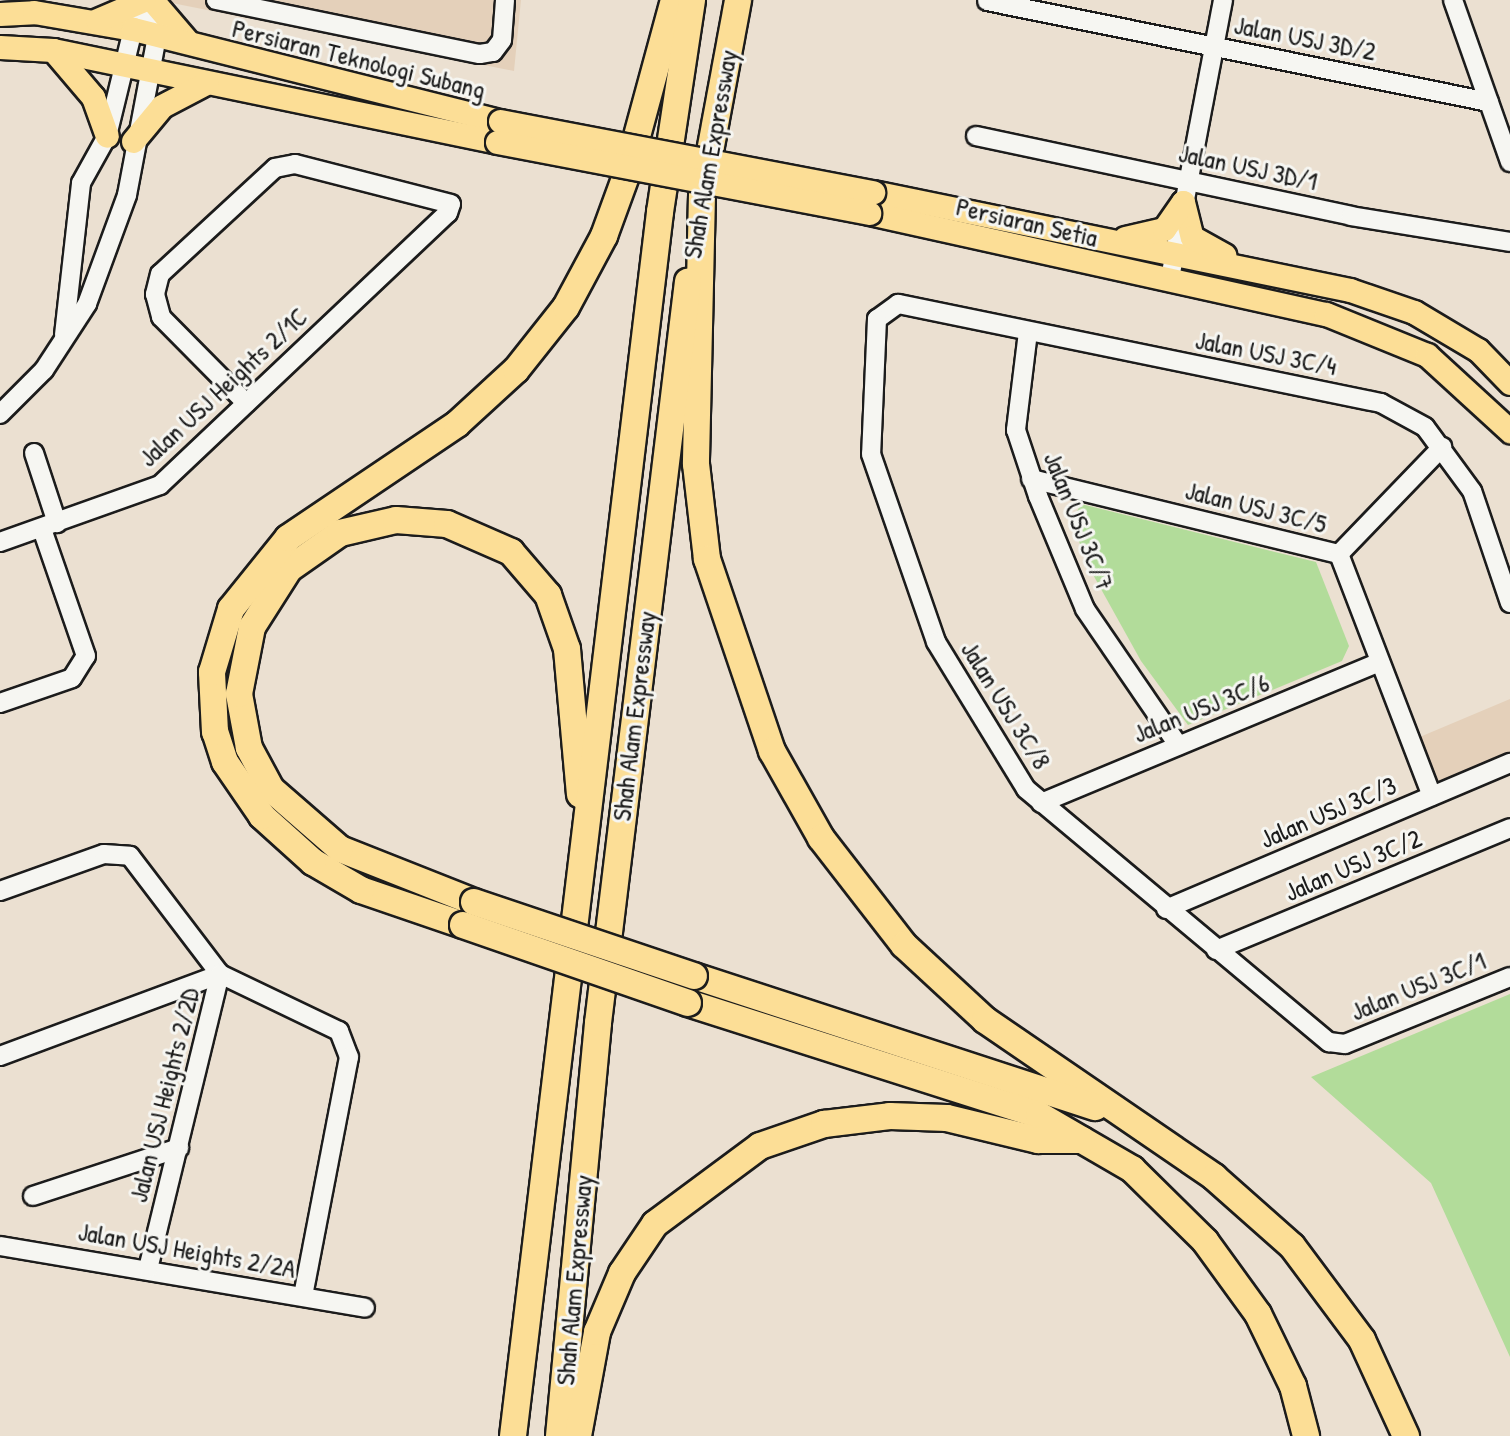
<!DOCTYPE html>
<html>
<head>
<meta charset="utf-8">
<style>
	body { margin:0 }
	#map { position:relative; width:1510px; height:1436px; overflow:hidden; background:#ebe0d1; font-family:"Patrick Hand",sans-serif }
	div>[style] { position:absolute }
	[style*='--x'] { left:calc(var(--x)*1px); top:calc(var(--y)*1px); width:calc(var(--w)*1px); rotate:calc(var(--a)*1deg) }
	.built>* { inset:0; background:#e4d0ba }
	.green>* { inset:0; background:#b2dc9a }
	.roads { filter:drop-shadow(2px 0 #1c1c1c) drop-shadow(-2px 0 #1c1c1c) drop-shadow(0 2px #1c1c1c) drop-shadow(0 -2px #1c1c1c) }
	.minor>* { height:18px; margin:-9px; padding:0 9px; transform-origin:9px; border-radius:9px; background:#f6f6f2 }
	.major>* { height:23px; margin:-11.5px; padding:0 11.5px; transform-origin:11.5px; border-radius:11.5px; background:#fcde96 }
	.highway>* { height:26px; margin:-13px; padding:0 13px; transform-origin:13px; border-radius:13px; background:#fcde96 }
	.bridges { filter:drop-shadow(2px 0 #1c1c1c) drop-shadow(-2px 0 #1c1c1c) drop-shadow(0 2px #1c1c1c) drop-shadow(0 -2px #1c1c1c) }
	.major-bridge>* { height:23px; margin:-11.5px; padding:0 11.5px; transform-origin:11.5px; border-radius:11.5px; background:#fcde96 }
	.highway-bridge>* { height:26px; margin:-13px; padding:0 13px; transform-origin:13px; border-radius:13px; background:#fcde96 }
	span { translate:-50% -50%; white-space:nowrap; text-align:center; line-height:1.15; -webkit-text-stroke:6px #f6f6f2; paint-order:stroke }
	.street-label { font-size:26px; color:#1c1c1c }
</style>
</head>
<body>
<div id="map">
	<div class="built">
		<i style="clip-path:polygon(157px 0,521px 0,514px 71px)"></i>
		<i style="clip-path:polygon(1510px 699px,1510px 757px,1435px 789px,1415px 739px)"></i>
	</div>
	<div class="green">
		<i style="clip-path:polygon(1081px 504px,1316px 562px,1349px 646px,1342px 661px,1188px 725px,1141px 661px,1091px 571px,1071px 522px)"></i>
		<i style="clip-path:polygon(1510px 994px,1510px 1357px,1431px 1183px,1311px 1077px)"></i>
	</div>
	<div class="roads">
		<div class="minor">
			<i style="--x:216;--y:0;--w:269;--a:11.6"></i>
			<i style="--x:480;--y:54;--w:13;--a:-9"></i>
			<i style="--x:493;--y:52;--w:15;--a:-53"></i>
			<i style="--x:502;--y:40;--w:40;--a:-85.7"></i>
			<i style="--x:1453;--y:0;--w:172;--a:70.6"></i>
			<i style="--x:987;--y:1;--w:512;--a:11.38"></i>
			<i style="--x:976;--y:136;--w:383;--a:12"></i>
			<i style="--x:1351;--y:216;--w:161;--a:9.3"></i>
			<i style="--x:1170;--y:278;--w:283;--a:-79.2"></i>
			<i style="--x:1028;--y:332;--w:99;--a:97"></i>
			<i style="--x:1016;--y:430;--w:70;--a:71.6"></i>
			<i style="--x:1038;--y:496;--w:122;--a:67.4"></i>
			<i style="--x:1085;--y:609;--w:165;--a:55.6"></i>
			<i style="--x:64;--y:335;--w:153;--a:-83.6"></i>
			<i style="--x:81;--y:183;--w:54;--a:-61"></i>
			<i style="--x:107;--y:136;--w:110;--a:-76.3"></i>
			<i style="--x:133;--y:29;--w:11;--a:-49"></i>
			<i style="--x:0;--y:414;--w:62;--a:-45"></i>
			<i style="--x:44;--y:370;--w:79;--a:-56.9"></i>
			<i style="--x:87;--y:304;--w:116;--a:-69.8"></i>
			<i style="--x:127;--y:195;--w:162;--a:-79.3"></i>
			<i style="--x:157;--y:36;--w:25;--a:-117"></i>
			<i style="--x:34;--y:453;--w:74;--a:71.8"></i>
			<i style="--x:1031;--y:479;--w:317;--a:13.7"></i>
			<i style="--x:1339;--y:554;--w:259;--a:69"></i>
			<i style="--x:0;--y:542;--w:170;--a:-19.6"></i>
			<i style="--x:160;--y:485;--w:396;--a:-43.4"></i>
			<i style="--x:448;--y:213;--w:9;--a:-72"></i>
			<i style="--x:451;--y:204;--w:161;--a:-165.6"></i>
			<i style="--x:295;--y:164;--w:20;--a:169"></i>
			<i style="--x:275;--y:168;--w:156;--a:137.3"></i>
			<i style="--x:160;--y:274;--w:21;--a:104"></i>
			<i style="--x:155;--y:294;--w:24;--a:75"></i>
			<i style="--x:161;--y:317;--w:121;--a:45.3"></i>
			<i style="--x:1339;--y:554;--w:149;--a:-46.1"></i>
			<i style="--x:1510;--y:603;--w:118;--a:-108.7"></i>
			<i style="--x:1472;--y:491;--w:79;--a:-126.3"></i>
			<i style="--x:1425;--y:427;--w:50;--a:-151.4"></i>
			<i style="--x:1381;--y:403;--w:493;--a:-168.4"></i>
			<i style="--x:898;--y:304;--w:26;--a:144"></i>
			<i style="--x:877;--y:319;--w:135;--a:92.5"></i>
			<i style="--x:871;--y:454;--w:199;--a:70.9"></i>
			<i style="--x:936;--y:642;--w:172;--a:58.5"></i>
			<i style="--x:1026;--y:789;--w:395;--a:39.9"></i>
			<i style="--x:1329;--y:1042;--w:16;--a:7"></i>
			<i style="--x:1345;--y:1044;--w:178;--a:-22.1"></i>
			<i style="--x:0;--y:703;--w:76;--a:-19.1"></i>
			<i style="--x:72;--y:678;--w:26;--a:-58"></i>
			<i style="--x:86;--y:656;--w:134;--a:-109.1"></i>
			<i style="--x:1041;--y:803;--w:367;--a:-22.6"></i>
			<i style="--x:0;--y:891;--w:110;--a:-19.6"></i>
			<i style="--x:104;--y:854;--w:26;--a:4"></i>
			<i style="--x:130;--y:856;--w:148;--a:52.7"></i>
			<i style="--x:220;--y:974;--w:132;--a:25.6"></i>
			<i style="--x:339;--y:1031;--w:28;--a:69"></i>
			<i style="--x:349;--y:1057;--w:243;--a:100.9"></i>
			<i style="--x:1166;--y:909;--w:374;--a:-23"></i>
			<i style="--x:1216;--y:950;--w:318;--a:-22.5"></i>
			<i style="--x:0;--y:1056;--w:235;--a:-20.4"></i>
			<i style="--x:33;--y:1196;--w:154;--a:-18.2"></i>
			<i style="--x:0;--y:1246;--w:370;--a:9.6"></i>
			<i style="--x:148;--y:1269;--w:304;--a:-76.3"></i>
		</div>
		<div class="major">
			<i style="--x:152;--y:0;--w:55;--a:49.4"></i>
			<i style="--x:0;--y:14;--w:34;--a:-3"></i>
			<i style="--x:34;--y:12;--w:100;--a:9.7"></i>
			<i style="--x:133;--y:29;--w:378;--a:14.1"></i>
			<i style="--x:97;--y:20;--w:51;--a:-23.1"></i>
			<i style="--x:0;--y:47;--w:53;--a:3.2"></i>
			<i style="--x:53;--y:50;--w:453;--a:11.7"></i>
			<i style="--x:53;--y:50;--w:62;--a:49.6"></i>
			<i style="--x:93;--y:97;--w:41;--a:70.3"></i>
			<i style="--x:133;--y:141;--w:45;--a:-50.4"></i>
			<i style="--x:162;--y:106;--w:50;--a:-27.6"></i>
			<i style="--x:873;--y:192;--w:487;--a:11.6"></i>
			<i style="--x:1350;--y:290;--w:68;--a:19"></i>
			<i style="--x:1414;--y:312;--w:74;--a:30.7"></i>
			<i style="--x:1478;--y:350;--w:46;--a:45.9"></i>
			<i style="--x:1183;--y:202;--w:36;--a:76"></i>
			<i style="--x:1192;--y:237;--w:37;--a:29"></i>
			<i style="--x:869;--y:213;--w:468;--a:12.5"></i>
			<i style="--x:1326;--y:314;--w:109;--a:22.1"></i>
			<i style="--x:1427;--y:355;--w:113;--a:42.5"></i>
			<i style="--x:1125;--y:238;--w:40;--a:-13"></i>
			<i style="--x:1164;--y:229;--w:33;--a:-55"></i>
		</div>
		<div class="highway">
			<i style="--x:704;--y:184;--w:187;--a:-79.5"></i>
			<i style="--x:702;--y:195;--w:269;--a:91.3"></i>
			<i style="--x:696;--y:464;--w:96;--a:83.4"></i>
			<i style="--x:707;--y:559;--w:203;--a:71.3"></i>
			<i style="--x:772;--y:751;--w:100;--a:60.6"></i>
			<i style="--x:821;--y:838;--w:135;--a:52.2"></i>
			<i style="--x:904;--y:945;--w:110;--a:42.8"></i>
			<i style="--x:985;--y:1020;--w:278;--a:34.4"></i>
			<i style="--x:1214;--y:1177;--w:104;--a:41.5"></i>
			<i style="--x:1292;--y:1246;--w:117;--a:53.3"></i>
			<i style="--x:1362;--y:1340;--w:106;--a:65.4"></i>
			<i style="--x:474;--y:902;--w:144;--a:-158.4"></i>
			<i style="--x:340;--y:849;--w:91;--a:-139"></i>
			<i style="--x:271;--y:789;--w:47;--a:-118.2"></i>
			<i style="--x:249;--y:748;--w:55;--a:-100.5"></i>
			<i style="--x:239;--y:694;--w:68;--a:-79"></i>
			<i style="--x:252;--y:627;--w:69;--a:-57.5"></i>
			<i style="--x:289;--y:569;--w:62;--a:-35.2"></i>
			<i style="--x:340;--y:533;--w:57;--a:-13.1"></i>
			<i style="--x:396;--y:520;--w:51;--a:4.5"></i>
			<i style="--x:447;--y:524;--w:70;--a:23.6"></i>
			<i style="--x:511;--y:552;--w:57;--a:49.3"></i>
			<i style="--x:548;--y:595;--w:57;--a:70.6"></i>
			<i style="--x:567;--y:649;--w:146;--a:84.9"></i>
			<i style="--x:463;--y:925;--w:108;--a:-161.1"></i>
			<i style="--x:361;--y:890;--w:56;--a:-149.7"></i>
			<i style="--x:313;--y:862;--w:69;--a:-138"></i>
			<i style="--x:262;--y:816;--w:65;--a:-124.4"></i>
			<i style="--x:225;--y:762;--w:32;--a:-108"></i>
			<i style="--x:215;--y:732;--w:60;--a:-92.9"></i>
			<i style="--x:212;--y:672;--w:66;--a:-73.2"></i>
			<i style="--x:231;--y:609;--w:91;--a:-51.2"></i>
			<i style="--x:288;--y:538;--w:204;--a:-34"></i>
			<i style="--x:457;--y:424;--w:80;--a:-42.5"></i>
			<i style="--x:516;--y:370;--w:80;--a:-51.6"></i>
			<i style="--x:566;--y:307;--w:81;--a:-61.8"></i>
			<i style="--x:604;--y:236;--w:67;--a:-69.9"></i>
			<i style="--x:627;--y:173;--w:179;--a:-74.8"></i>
			<i style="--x:694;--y:976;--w:422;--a:18.1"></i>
			<i style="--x:688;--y:1003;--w:368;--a:17.7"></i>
			<i style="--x:1039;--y:1115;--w:108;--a:30.1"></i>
			<i style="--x:1132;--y:1169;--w:103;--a:44.6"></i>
			<i style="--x:1205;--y:1241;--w:90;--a:54"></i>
			<i style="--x:1258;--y:1314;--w:80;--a:64.1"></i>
			<i style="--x:1293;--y:1386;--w:52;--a:75.4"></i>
			<i style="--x:513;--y:1436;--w:1233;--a:-83.15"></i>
			<i style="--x:660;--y:212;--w:214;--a:-81.4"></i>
			<i style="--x:559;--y:1436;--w:415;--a:-84.6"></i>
			<i style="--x:598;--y:1023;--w:747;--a:-83.08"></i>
			<i style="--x:578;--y:1436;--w:106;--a:-79.6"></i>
			<i style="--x:597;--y:1332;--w:64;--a:-67"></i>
			<i style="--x:622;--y:1273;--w:59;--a:-56"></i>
			<i style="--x:655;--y:1224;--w:131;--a:-36.6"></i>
			<i style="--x:760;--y:1146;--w:68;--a:-19"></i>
			<i style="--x:824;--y:1124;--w:66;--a:-6.9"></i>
			<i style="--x:890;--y:1116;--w:57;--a:2"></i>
			<i style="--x:947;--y:1118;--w:94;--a:13.6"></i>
			<i style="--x:1038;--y:1140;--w:44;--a:0"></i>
		</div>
	</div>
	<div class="bridges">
		<div class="major-bridge">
			<i style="--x:500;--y:121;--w:380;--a:10.8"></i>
			<i style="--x:497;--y:142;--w:379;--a:10.8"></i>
		</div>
		<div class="highway-bridge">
			<i style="--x:474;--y:902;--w:232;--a:18.6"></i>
			<i style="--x:463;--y:925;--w:238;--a:19.1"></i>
		</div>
	</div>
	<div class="street-label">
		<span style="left:1305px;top:38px;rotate:11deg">Jalan USJ 3D/2</span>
		<span style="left:359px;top:59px;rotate:14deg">Persiaran Teknologi Subang</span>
		<span style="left:710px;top:154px;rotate:-80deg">Shah Alam Expressway</span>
		<span style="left:1248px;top:167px;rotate:12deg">Jalan USJ 3D/1</span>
		<span style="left:1027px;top:222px;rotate:13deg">Persiaran Setia</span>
		<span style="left:1266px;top:353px;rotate:11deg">Jalan USJ 3C/4</span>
		<span style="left:223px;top:387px;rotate:-43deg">Jalan USJ Heights 2/1C</span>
		<span style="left:1256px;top:507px;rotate:14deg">Jalan USJ 3C/5</span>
		<span style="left:1079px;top:521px;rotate:68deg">Jalan USJ 3C/7</span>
		<span style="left:1006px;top:705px;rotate:58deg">Jalan USJ 3C/8</span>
		<span style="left:1201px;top:708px;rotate:-22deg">Jalan USJ 3C/6</span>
		<span style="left:634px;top:716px;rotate:-83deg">Shah Alam Expressway</span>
		<span style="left:1328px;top:812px;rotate:-23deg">Jalan USJ 3C/3</span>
		<span style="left:1353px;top:865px;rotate:-23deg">Jalan USJ 3C/2</span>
		<span style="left:1418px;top:986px;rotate:-22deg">Jalan USJ 3C/1</span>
		<span style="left:164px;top:1095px;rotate:-76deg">Jalan USJ Heights 2/2D</span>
		<span style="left:187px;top:1250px;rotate:10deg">Jalan USJ Heights 2/2A</span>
		<span style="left:574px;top:1280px;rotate:-85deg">Shah Alam Expressway</span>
	</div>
</div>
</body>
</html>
